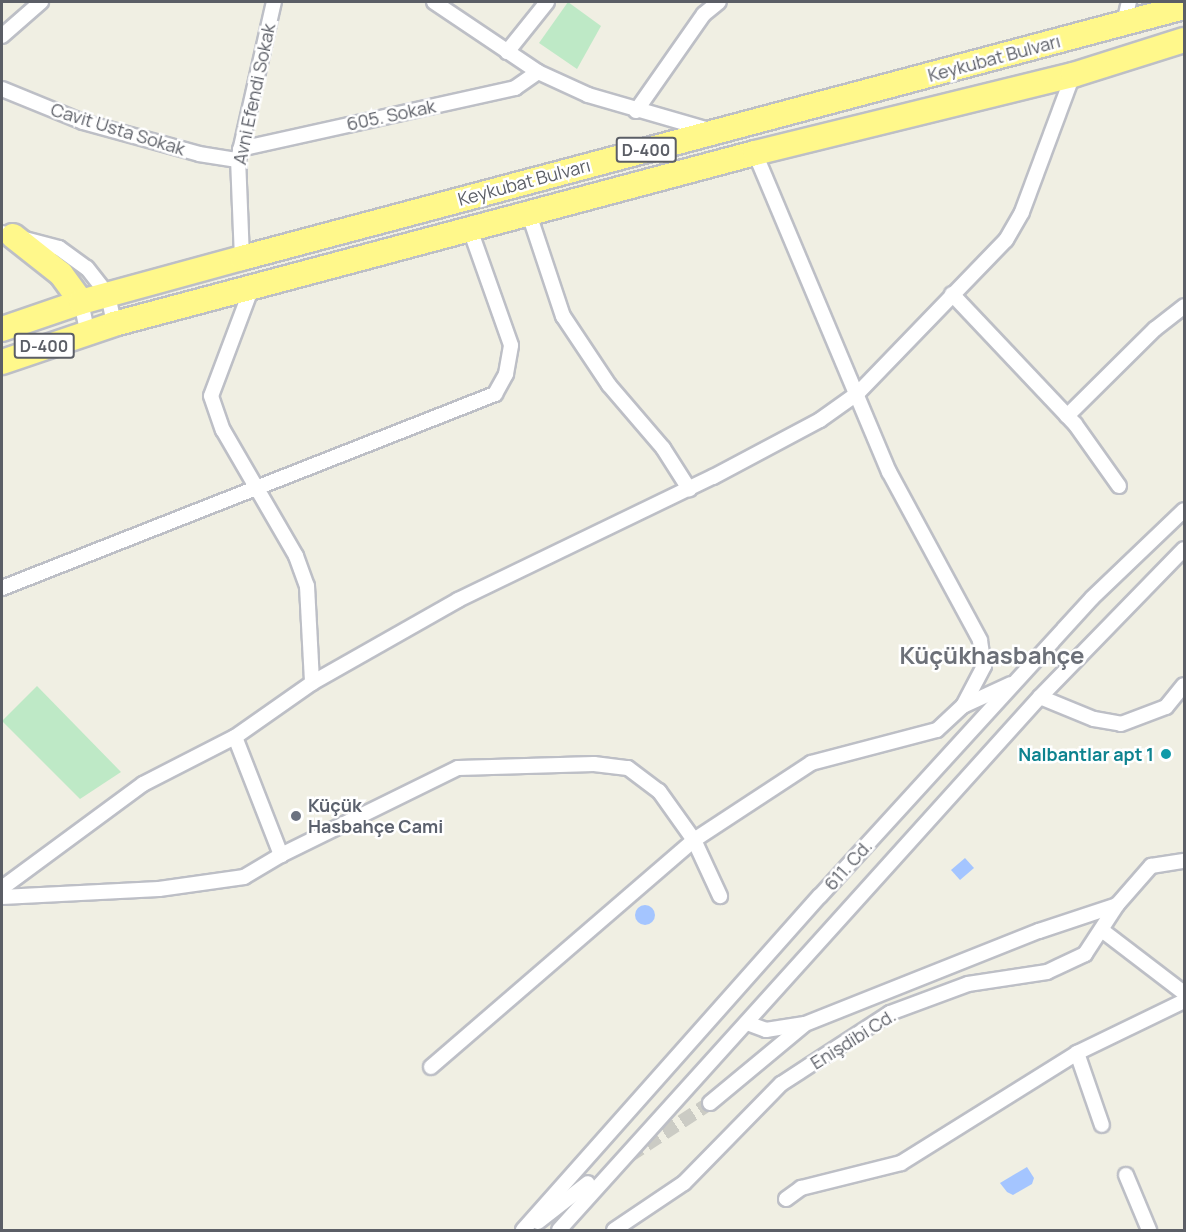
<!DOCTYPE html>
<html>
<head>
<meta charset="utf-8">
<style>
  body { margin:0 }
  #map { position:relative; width:1186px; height:1232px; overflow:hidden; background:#f0efe3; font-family:Manrope,sans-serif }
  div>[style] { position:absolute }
  .green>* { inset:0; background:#bee9c6 }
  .water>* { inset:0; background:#a4c5ff }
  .round { border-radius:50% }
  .street-tunnel>* { height:14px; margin-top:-7px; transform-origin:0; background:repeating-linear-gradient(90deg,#cbcbc4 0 14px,transparent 0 21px) }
  .roads { filter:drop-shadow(2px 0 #bdbfc6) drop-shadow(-2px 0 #bdbfc6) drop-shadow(0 2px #bdbfc6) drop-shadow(0 -2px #bdbfc6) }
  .street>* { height:14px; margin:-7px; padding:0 7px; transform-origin:7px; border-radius:7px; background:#fff }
  .highway>* { height:24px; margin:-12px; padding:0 12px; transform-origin:12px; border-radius:12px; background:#fff88b }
  .dots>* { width:16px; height:16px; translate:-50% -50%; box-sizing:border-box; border:3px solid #fff; border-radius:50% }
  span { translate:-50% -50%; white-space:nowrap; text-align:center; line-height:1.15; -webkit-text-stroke:5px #fff; paint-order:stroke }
  .shield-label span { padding:2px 4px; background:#fff; border:2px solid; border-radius:4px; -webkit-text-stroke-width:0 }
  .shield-label { font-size:16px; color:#5b5e66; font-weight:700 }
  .street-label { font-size:18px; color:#5b5e66 }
  .culture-label { font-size:18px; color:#0d838f; font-weight:700 }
  .right { translate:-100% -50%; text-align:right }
  .worship-label { font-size:18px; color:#5b616d; font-weight:700 }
  .left { translate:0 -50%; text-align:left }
  .district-label { font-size:24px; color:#6c7078; font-weight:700 }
  .frame { position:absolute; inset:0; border:3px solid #5b5e66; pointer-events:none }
</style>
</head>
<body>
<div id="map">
  <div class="green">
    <i style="clip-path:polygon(568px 2px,601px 26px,577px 69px,539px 43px)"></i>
    <i style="clip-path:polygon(37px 686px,121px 772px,80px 799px,2px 721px)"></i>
  </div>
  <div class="water">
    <i style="clip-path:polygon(965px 858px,974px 868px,960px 880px,951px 870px)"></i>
    <i class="round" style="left:635px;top:905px;width:20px;height:20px"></i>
    <i style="clip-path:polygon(1027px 1167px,1034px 1178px,1032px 1184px,1013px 1195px,1007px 1192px,1000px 1183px)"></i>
  </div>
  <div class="street-tunnel">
    <i style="left:629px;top:1156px;width:97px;rotate:-33.2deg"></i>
  </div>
  <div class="roads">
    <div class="street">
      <i style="left:434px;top:2px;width:125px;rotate:33.9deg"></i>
      <i style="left:538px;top:72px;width:55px;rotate:24.7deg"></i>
      <i style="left:588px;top:95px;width:126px;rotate:16.1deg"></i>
      <i style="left:1124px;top:23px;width:22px;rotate:-77deg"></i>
      <i style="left:2px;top:36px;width:52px;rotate:-41.1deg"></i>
      <i style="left:507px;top:52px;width:64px;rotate:-51.3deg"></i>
      <i style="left:2px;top:89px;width:87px;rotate:22.2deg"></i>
      <i style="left:83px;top:122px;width:120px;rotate:15.4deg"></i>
      <i style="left:199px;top:154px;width:39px;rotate:9deg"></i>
      <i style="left:636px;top:111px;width:118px;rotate:-55deg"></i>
      <i style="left:704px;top:14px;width:19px;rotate:-39deg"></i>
      <i style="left:240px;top:149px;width:282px;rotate:-12.5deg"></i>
      <i style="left:515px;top:88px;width:28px;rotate:-35deg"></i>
      <i style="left:529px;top:214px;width:108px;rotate:71.6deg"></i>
      <i style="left:563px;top:316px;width:83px;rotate:56.3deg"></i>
      <i style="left:609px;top:385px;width:83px;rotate:49.4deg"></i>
      <i style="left:663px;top:448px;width:49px;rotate:57.6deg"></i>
      <i style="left:2px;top:233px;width:59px;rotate:14.7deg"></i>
      <i style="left:59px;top:248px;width:34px;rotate:36deg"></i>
      <i style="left:87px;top:268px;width:34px;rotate:52deg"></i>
      <i style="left:108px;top:295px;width:30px;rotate:78deg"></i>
      <i style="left:242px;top:258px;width:98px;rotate:-92.3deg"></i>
      <i style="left:238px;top:160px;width:162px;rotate:-77.2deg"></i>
      <i style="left:252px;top:287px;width:116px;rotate:110.6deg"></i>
      <i style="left:211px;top:396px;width:36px;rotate:71deg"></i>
      <i style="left:223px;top:430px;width:146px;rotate:59.9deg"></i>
      <i style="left:296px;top:556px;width:32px;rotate:70deg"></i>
      <i style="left:307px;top:586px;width:97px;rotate:87deg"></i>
      <i style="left:952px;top:294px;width:179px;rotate:46.6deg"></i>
      <i style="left:1075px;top:424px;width:76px;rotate:54.6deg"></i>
      <i style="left:81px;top:302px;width:30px;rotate:78deg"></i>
      <i style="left:1067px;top:416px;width:124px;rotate:-44.7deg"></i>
      <i style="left:1155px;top:329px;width:37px;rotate:-38deg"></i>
      <i style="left:2px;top:588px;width:530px;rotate:-21.48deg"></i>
      <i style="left:495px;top:394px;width:23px;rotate:-61deg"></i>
      <i style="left:506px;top:374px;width:29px;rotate:-80deg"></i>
      <i style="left:511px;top:345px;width:123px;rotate:-109.5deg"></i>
      <i style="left:1040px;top:697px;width:58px;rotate:22.2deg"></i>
      <i style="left:1094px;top:719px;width:27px;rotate:10deg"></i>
      <i style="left:1121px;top:724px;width:48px;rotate:-20.7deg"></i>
      <i style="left:1166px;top:707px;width:28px;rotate:-51deg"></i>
      <i style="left:963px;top:706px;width:53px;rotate:-24.6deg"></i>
      <i style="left:235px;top:737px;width:127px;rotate:68.7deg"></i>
      <i style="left:281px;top:855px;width:197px;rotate:-26.2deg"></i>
      <i style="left:458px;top:768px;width:136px;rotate:-1.7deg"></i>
      <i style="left:594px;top:764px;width:34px;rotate:7deg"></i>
      <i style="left:628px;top:768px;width:39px;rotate:37deg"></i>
      <i style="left:659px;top:791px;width:60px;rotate:54.5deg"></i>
      <i style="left:694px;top:840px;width:62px;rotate:65.1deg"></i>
      <i style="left:2px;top:888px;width:175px;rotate:-36.4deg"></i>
      <i style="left:143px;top:784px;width:103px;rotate:-27.1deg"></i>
      <i style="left:235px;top:737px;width:94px;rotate:-35deg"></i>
      <i style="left:312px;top:683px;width:168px;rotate:-29.6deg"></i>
      <i style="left:458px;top:600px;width:283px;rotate:-25.8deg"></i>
      <i style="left:713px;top:477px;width:121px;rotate:-28deg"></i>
      <i style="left:820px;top:420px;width:47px;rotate:-35.4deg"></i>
      <i style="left:858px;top:393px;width:213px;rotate:-46deg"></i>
      <i style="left:1006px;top:240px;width:32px;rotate:-60deg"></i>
      <i style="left:1022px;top:212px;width:146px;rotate:-69.6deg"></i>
      <i style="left:2px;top:897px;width:157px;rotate:-2.9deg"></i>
      <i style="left:159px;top:889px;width:86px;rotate:-8deg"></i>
      <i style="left:244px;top:877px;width:43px;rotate:-30.7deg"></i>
      <i style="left:1103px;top:931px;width:102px;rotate:37.4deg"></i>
      <i style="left:747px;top:1023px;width:20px;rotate:20deg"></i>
      <i style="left:766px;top:1030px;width:39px;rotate:-9deg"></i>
      <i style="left:805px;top:1024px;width:252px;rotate:-21.7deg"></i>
      <i style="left:1039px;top:931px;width:82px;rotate:-18.4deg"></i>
      <i style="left:1117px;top:905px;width:52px;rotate:-48.9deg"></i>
      <i style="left:1151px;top:866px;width:33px;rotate:-9deg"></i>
      <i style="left:1077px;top:1053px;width:76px;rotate:70.9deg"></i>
      <i style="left:431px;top:1067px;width:347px;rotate:-40.8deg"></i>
      <i style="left:694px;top:840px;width:140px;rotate:-33.3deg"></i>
      <i style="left:811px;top:763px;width:130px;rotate:-14.7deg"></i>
      <i style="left:937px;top:730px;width:35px;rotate:-43deg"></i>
      <i style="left:963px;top:706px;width:45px;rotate:-62.3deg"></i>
      <i style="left:984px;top:666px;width:26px;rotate:-99deg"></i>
      <i style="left:980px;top:640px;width:191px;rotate:-118.4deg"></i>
      <i style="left:889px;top:472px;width:346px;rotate:-112.8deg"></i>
      <i style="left:710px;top:1103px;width:122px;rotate:-39.7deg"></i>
      <i style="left:1126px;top:1175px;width:60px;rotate:67.3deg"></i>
      <i style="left:786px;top:1199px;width:19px;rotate:-36deg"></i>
      <i style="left:801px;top:1188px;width:103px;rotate:-14deg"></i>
      <i style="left:901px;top:1163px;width:208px;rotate:-32deg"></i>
      <i style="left:1077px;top:1053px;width:119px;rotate:-25.9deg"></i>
      <i style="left:538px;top:1222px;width:63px;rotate:-38deg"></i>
      <i style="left:523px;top:1230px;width:447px;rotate:-48.4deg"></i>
      <i style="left:820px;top:896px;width:403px;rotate:-47.6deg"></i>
      <i style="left:1092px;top:598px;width:127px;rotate:-43.7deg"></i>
      <i style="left:559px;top:1230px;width:718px;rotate:-47.94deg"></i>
      <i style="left:1040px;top:697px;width:206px;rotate:-45.8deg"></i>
      <i style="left:614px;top:1230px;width:84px;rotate:-33.9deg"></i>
      <i style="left:684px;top:1183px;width:139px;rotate:-45.6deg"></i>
      <i style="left:781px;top:1084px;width:130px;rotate:-33.1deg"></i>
      <i style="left:890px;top:1013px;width:83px;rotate:-20.4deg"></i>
      <i style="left:968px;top:984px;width:80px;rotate:-8.6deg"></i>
      <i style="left:1047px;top:972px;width:42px;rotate:-25.3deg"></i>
      <i style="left:1085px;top:954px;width:59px;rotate:-56.9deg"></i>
    </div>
    <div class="highway">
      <i style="left:13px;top:236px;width:61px;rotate:38.4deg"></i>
      <i style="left:61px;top:274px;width:34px;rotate:54deg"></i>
      <i style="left:2px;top:329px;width:83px;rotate:-18.9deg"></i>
      <i style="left:81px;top:302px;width:167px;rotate:-15.3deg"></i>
      <i style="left:242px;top:258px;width:975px;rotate:-14.92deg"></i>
      <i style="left:2px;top:362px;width:118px;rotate:-18.7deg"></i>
      <i style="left:114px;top:324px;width:663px;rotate:-14.94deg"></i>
      <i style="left:755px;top:153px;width:327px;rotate:-13.8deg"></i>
      <i style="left:1073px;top:75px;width:116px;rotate:-17.5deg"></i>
    </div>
  </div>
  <div class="dots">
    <i style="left:1166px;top:754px;background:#0f9aa8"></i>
    <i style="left:296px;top:816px;background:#6b7280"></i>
  </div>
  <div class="shield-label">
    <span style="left:646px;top:150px">D-400</span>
    <span style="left:44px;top:346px">D-400</span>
  </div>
  <div class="street-label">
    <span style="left:994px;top:58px;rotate:-15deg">Keykubat Bulvarı</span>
    <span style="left:254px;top:94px;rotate:-78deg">Avni Efendi Sokak</span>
    <span style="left:391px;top:115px;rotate:-12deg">605. Sokak</span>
    <span style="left:118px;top:129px;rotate:17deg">Cavit Usta Sokak</span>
    <span style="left:524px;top:182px;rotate:-15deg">Keykubat Bulvarı</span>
    <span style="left:848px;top:865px;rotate:-48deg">611. Cd.</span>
    <span style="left:853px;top:1039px;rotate:-32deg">Enişdibi Cd.</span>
  </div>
  <div class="culture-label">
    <span class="right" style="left:1154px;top:754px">Nalbantlar apt 1</span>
  </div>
  <div class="worship-label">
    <span class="left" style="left:308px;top:816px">Küçük<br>Hasbahçe Cami</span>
  </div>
  <div class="district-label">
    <span style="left:992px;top:655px">Küçükhasbahçe</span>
  </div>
  <div class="frame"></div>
</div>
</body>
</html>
